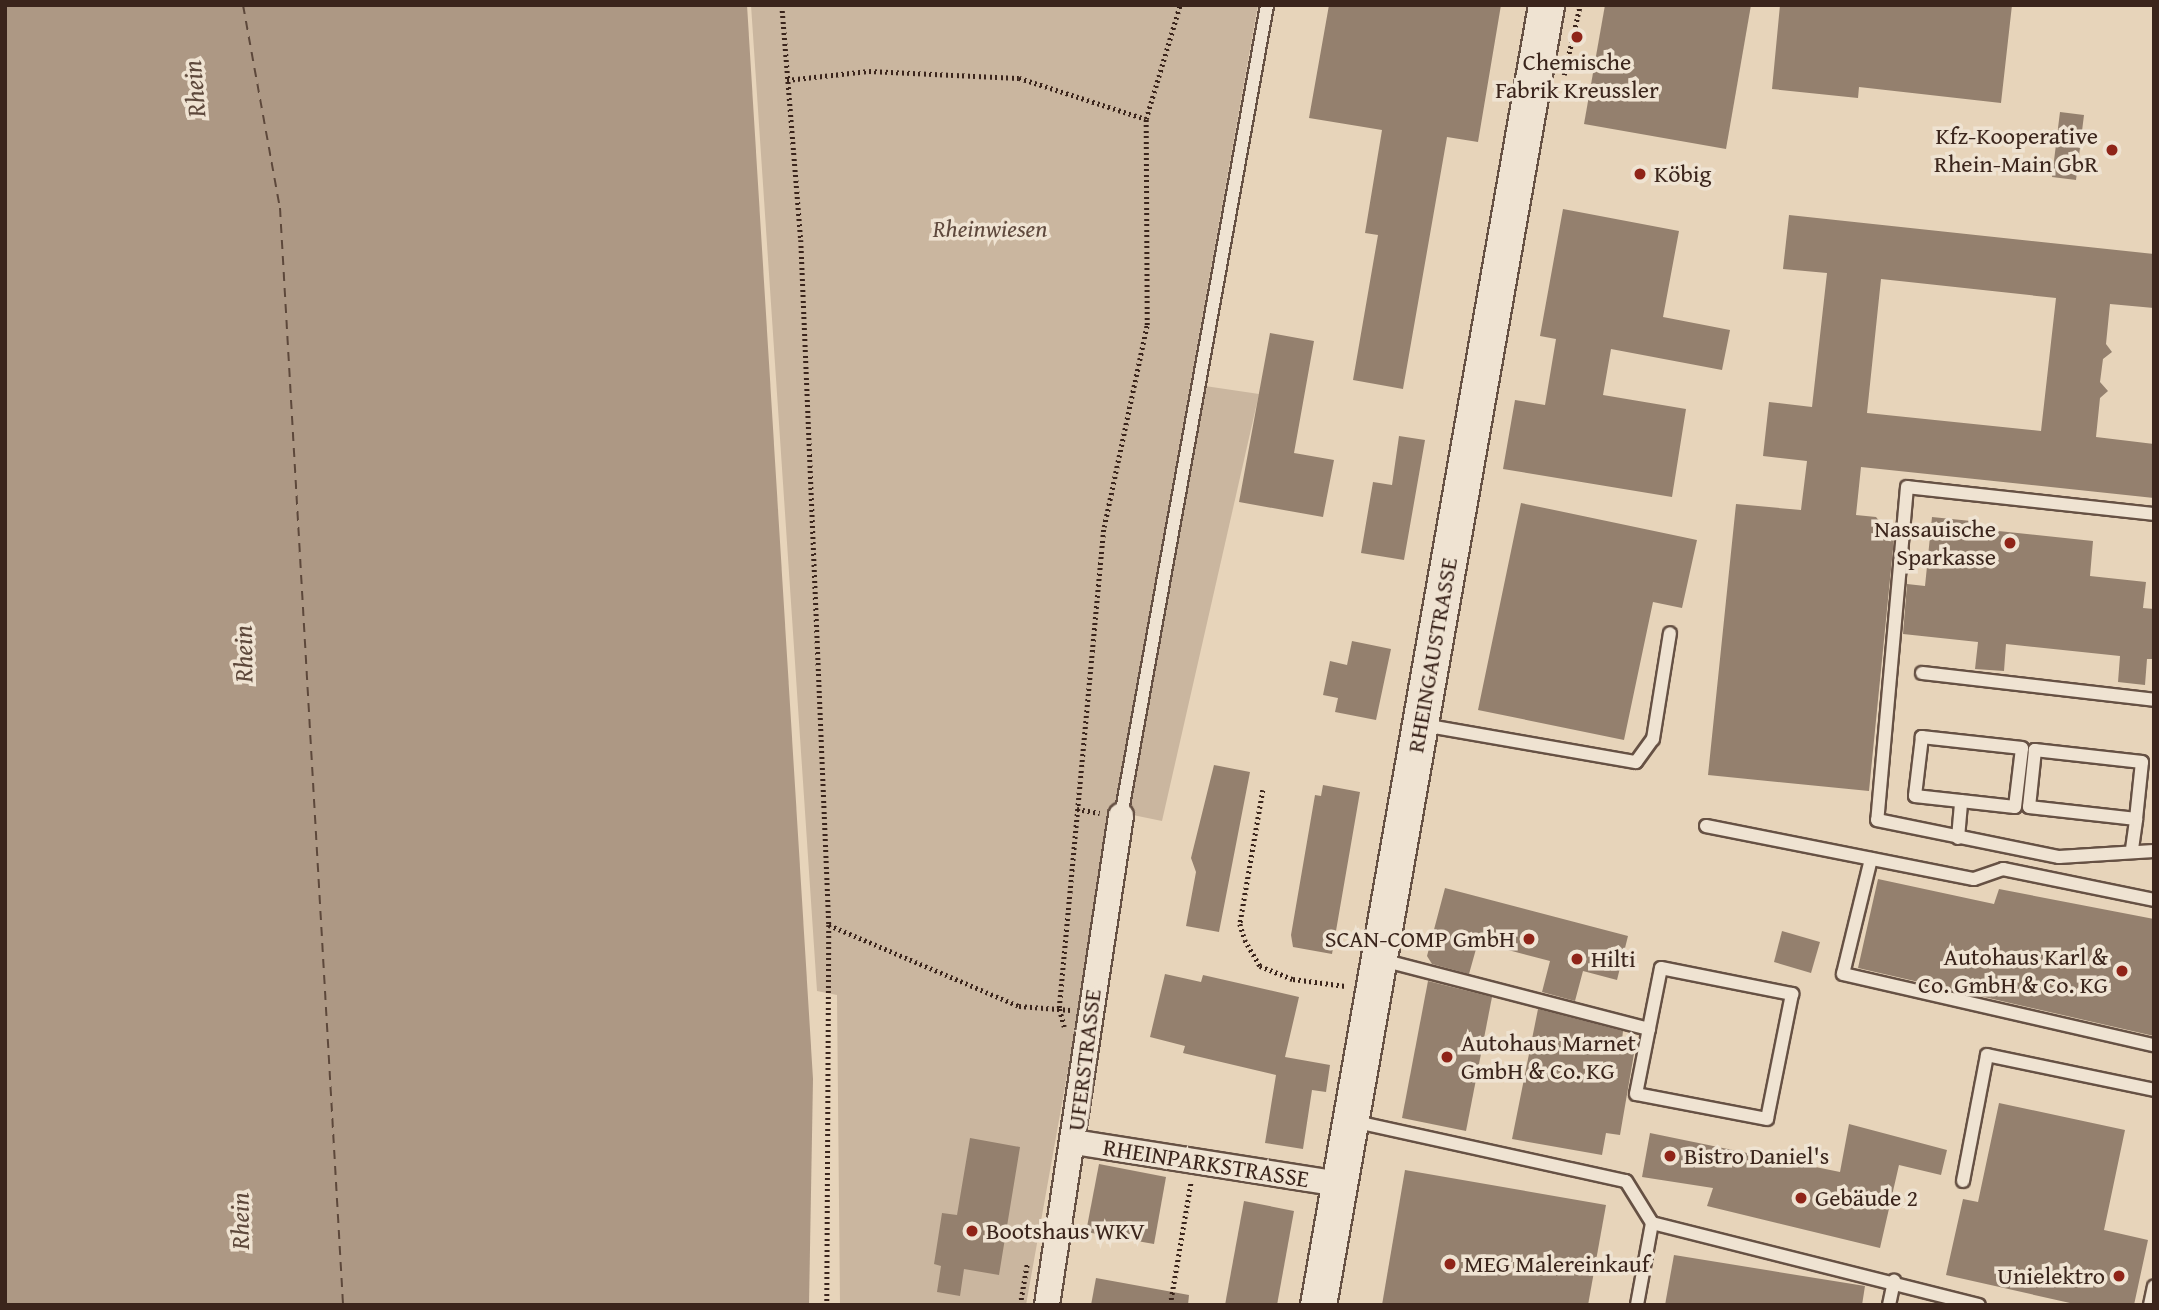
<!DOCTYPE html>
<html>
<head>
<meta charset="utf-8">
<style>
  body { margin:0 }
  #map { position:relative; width:2159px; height:1310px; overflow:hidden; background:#e7d4ba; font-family:"Gentium Book Plus",serif }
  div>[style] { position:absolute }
  .green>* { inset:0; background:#cab69f }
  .water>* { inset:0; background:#ad9884 }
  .ferry>* { height:2px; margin-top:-1px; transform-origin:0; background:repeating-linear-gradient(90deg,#5d483b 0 9px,transparent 0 16px) }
  .building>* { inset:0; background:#94806e }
  .path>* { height:4.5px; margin-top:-2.25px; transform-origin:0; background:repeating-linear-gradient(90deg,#3b251c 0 2px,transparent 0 5.5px) }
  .roads { filter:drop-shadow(2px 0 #665144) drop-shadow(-2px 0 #665144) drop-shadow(0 2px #665144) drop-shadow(0 -2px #665144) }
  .lane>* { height:12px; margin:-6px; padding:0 6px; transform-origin:6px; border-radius:6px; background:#efe3d2 }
  .street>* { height:24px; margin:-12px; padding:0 12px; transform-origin:12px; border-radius:12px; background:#efe3d2 }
  .secondary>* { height:35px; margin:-17.5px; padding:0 17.5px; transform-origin:17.5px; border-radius:17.5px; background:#efe3d2 }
  .dots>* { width:19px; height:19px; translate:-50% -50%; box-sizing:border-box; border:4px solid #efe3d2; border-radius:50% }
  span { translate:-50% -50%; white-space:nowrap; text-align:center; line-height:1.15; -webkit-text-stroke:7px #efe3d2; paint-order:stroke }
  .poi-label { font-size:24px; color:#3b251c }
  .right { translate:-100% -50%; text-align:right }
  .left { translate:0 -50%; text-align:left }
  .park-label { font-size:24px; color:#5f493d; font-style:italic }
  .street-label { font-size:24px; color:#3b251c }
  .water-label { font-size:26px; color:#5d483b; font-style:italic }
  .frame { position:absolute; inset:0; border:7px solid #3b251c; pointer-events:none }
</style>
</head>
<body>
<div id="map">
  <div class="green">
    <i style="clip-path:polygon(751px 5px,1258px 5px,1026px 1305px,840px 1305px,837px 995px,817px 991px)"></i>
    <i style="clip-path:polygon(1205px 386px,1259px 394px,1162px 821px,1128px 814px)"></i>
  </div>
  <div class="water">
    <i style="clip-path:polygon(5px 5px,747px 5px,813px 1079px,809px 1305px,5px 1305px)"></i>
  </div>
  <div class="ferry">
    <i style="left:243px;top:5px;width:206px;rotate:79.7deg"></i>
    <i style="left:280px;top:208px;width:1099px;rotate:86.71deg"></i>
  </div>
  <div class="building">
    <i style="clip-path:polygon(1329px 5px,1501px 5px,1478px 142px,1447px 137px,1403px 389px,1353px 380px,1378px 235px,1365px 233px,1382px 130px,1309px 118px)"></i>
    <i style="clip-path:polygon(1605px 5px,1751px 5px,1726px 149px,1584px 124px)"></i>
    <i style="clip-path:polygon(1780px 5px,2012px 5px,2001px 103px,1859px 87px,1858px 98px,1772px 89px)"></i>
    <i style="clip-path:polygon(2060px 112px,2084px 115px,2076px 180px,2052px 177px)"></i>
    <i style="clip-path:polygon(1563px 209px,1679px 231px,1663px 317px,1730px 330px,1722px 370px,1611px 349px,1603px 395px,1686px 409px,1672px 497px,1503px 469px,1515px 400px,1545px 405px,1556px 339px,1540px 336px)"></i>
    <i style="clip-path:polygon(evenodd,1789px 215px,2154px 254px,2154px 308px,2110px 304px,2106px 344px,2112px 352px,2103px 359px,2100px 382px,2108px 391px,2100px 398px,2096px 437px,2154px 444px,2154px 498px,1861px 467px,1856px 515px,1876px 517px,1894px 539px,1869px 791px,1708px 775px,1736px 504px,1801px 510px,1807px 461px,1763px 456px,1769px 402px,1812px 407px,1827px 273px,1783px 269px,1789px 215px,1881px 279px,2056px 298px,2041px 431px,1867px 413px,1881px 279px)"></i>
    <i style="clip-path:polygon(1270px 333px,1314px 341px,1294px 453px,1334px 460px,1323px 517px,1239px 502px)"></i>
    <i style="clip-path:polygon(1399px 436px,1425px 440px,1404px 560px,1361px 553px,1373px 482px,1392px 485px)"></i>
    <i style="clip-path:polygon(1521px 503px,1697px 540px,1682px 608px,1653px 602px,1624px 740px,1478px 710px)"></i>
    <i style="clip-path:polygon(1932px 517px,1971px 521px,1970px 528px,2093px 541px,2090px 576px,2146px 582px,2143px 608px,2154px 609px,2154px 659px,2147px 659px,2145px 685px,2118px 682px,2120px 656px,2006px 644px,2004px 671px,1975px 669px,1978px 642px,1903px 634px,1907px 584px,1925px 586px)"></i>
    <i style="clip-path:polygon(1352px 641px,1391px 649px,1376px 720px,1335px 712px,1338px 698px,1323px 695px,1330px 661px,1347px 665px)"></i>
    <i style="clip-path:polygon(1214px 765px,1250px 772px,1219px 932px,1186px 926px,1196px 872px,1191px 858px)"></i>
    <i style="clip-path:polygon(1323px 785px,1360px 792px,1332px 954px,1293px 947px,1291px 935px,1315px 795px,1321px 796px)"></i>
    <i style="clip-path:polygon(1878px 879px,1994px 904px,1999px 889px,2154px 919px,2154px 1036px,1858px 968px)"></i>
    <i style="clip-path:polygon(1445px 888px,1628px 936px,1617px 980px,1583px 971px,1575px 1001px,1542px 992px,1550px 961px,1478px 942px,1469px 974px,1432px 964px,1427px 956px)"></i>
    <i style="clip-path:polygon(1782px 931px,1820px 942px,1811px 973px,1774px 962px)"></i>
    <i style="clip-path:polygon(1165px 974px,1201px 982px,1203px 975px,1299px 997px,1285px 1057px,1330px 1065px,1326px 1092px,1312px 1090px,1303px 1149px,1265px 1143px,1276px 1075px,1183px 1053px,1185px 1046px,1150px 1037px)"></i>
    <i style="clip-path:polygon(1428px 981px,1492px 997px,1466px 1131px,1402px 1118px)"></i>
    <i style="clip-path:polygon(1538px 1009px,1623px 1031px,1622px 1040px,1636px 1042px,1620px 1135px,1606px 1133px,1602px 1155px,1512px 1139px)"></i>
    <i style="clip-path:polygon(1999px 1103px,2125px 1130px,2104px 1230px,2148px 1240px,2134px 1305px,2079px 1305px,1946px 1275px,1963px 1199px,1978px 1202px)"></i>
    <i style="clip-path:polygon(1849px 1124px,1947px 1150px,1941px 1175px,1899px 1165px,1880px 1248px,1707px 1206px,1713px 1188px,1642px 1177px,1650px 1133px,1840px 1172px)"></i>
    <i style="clip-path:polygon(970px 1138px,1020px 1147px,999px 1275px,964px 1269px,960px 1296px,937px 1292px,941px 1266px,934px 1264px,942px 1213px,957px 1215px)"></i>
    <i style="clip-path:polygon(1099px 1164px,1166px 1177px,1154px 1244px,1086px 1232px)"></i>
    <i style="clip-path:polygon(1405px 1170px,1606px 1205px,1588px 1305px,1382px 1305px)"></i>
    <i style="clip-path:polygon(1244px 1201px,1294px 1211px,1277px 1305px,1225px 1305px)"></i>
    <i style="clip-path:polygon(1674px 1255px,1865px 1286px,1862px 1305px,1665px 1305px)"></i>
    <i style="clip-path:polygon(1096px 1278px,1189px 1295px,1188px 1305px,1091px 1305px)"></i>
  </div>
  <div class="path">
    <i style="left:782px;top:5px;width:236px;rotate:85.4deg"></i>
    <i style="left:801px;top:240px;width:686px;rotate:87.66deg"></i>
    <i style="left:829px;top:925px;width:380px;rotate:90.3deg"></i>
    <i style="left:1564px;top:75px;width:72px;rotate:-77.1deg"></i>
    <i style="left:787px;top:80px;width:82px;rotate:-6.3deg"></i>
    <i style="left:869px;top:71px;width:150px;rotate:2.7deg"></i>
    <i style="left:1019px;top:78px;width:133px;rotate:17.9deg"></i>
    <i style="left:1263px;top:790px;width:136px;rotate:99.7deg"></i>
    <i style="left:1240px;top:924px;width:17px;rotate:73deg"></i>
    <i style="left:1245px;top:940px;width:30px;rotate:60deg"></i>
    <i style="left:1260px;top:966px;width:35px;rotate:22deg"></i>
    <i style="left:1293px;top:979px;width:53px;rotate:7.5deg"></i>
    <i style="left:1077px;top:809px;width:23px;rotate:10deg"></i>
    <i style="left:829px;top:925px;width:207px;rotate:23.1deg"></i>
    <i style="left:1019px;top:1006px;width:52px;rotate:4.4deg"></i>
    <i style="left:1064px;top:1027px;width:20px;rotate:-105deg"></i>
    <i style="left:1059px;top:1008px;width:483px;rotate:-84.7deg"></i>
    <i style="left:1104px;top:527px;width:207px;rotate:-78deg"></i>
    <i style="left:1147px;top:325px;width:206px;rotate:-90.3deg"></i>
    <i style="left:1146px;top:119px;width:119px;rotate:-73.4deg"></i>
    <i style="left:1020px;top:1305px;width:42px;rotate:-80.3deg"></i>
    <i style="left:1170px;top:1305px;width:126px;rotate:-80.4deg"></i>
  </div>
  <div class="roads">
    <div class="lane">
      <i style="left:2154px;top:514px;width:248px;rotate:-173.8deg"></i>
      <i style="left:1907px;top:487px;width:334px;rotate:95.1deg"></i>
      <i style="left:1877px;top:820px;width:186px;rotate:11.5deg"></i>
      <i style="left:2059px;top:857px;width:95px;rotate:-3.6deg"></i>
      <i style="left:1922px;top:673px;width:234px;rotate:6.6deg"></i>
      <i style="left:1423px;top:725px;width:216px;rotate:9.9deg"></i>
      <i style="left:1636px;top:762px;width:29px;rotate:-54deg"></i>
      <i style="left:1653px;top:739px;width:107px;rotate:-80.9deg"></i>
      <i style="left:1121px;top:816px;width:824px;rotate:-79.79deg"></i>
      <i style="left:1706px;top:826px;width:273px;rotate:11.2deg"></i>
      <i style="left:1974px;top:879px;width:31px;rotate:-19deg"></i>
      <i style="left:2003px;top:869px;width:154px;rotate:11.6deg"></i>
      <i style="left:1958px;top:838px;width:37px;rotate:-85deg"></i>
      <i style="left:1961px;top:801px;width:54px;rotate:6.3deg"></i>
      <i style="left:2015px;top:807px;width:59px;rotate:-83.2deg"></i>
      <i style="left:2022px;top:748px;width:101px;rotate:-173.7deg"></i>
      <i style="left:1922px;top:737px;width:59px;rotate:96.8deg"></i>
      <i style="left:1915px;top:796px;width:46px;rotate:6.2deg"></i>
      <i style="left:2132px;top:849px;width:30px;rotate:-82deg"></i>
      <i style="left:2136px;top:819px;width:57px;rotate:-84deg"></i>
      <i style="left:2142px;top:762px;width:108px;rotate:-173.6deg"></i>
      <i style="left:2035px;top:750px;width:57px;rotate:96deg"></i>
      <i style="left:2029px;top:807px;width:108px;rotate:6.4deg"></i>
      <i style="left:1871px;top:859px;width:118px;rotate:103.7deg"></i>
      <i style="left:1843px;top:974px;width:319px;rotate:12.9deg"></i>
      <i style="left:1382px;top:960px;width:276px;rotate:14.5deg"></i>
      <i style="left:1661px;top:968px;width:134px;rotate:11.2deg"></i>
      <i style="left:1792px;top:994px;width:127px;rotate:101.3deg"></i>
      <i style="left:1767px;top:1119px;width:133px;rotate:-169.2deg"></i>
      <i style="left:1636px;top:1094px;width:128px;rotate:-78.8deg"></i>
      <i style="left:1352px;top:1121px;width:280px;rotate:12.4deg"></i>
      <i style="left:1626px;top:1181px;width:49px;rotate:58.2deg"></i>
      <i style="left:1652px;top:1223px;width:83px;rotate:100.4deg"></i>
      <i style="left:1963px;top:1181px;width:128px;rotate:-79.2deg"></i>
      <i style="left:1987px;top:1055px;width:171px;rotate:11.8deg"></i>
      <i style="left:1652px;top:1223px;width:337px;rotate:14.1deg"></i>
      <i style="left:1889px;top:1305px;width:25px;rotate:-78deg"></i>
      <i style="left:2150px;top:1305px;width:19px;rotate:-78deg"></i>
    </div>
    <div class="street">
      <i style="left:1074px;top:1142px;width:268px;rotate:9deg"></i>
      <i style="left:1047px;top:1305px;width:495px;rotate:-81.4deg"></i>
    </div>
    <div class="secondary">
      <i style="left:1318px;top:1305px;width:1320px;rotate:-80.05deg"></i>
    </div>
  </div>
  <div class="dots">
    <i style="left:1577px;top:37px;background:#8f2418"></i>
    <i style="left:2112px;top:150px;background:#8f2418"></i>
    <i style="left:1640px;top:174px;background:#8f2418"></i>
    <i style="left:2010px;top:543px;background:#8f2418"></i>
    <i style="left:1529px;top:939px;background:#8f2418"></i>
    <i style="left:1577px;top:959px;background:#8f2418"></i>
    <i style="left:2122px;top:971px;background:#8f2418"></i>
    <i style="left:1447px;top:1057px;background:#8f2418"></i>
    <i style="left:1670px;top:1156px;background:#8f2418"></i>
    <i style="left:1801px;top:1198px;background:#8f2418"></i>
    <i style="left:972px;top:1231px;background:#8f2418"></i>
    <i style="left:1450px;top:1264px;background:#8f2418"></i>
    <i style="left:2119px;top:1276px;background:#8f2418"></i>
  </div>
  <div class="poi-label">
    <span style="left:1577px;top:76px">Chemische<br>Fabrik Kreussler</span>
    <span class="right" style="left:2098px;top:150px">Kfz-Kooperative<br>Rhein-Main GbR</span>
    <span class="left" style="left:1654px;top:174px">Köbig</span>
    <span class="right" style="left:1996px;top:543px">Nassauische<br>Sparkasse</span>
    <span class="right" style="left:1515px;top:939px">SCAN-COMP GmbH</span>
    <span class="right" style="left:2108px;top:971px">Autohaus Karl &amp;<br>Co. GmbH &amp; Co. KG</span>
    <span class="left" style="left:1591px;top:959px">Hilti</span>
    <span class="left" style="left:1461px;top:1057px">Autohaus Marnet<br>GmbH &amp; Co. KG</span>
    <span class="left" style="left:1684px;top:1156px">Bistro Daniel's</span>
    <span class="left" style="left:1815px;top:1198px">Gebäude 2</span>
    <span class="left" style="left:986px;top:1231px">Bootshaus WKV</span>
    <span class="left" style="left:1464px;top:1264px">MEG Malereinkauf</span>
    <span class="right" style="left:2105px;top:1276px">Unielektro</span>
  </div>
  <div class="park-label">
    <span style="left:990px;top:229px">Rheinwiesen</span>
  </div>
  <div class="street-label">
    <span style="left:1432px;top:655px;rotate:-80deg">RHEINGAUSTRASSE</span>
    <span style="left:1084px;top:1060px;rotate:-83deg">UFERSTRASSE</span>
    <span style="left:1206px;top:1163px;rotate:9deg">RHEINPARKSTRASSE</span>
  </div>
  <div class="water-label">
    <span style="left:194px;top:89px;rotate:-95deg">Rhein</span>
    <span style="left:243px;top:654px;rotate:-91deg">Rhein</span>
    <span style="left:240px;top:1221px;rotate:-90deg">Rhein</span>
  </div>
  <div class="frame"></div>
</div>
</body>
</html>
